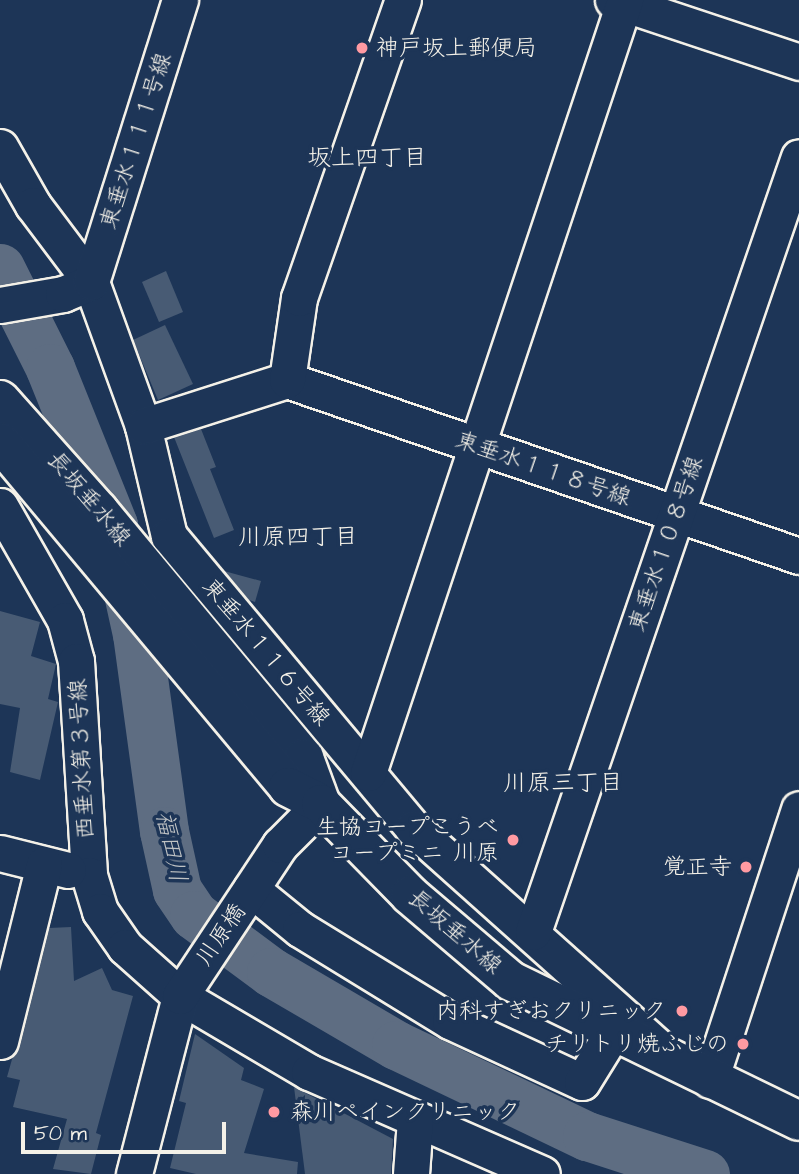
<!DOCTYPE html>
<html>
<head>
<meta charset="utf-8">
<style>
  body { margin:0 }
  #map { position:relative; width:799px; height:1174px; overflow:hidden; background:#1d3557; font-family:"Architects Daughter","Klee One",sans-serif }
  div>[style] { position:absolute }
  .river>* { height:49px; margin:-24.5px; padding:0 24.5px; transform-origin:24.5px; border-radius:24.5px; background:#5e6d82 }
  .building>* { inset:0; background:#485b74 }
  .roads { filter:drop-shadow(2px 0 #f4f1e8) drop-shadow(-2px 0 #f4f1e8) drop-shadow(0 2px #f4f1e8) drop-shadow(0 -2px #f4f1e8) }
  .minor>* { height:35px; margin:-17.5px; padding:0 17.5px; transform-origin:17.5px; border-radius:17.5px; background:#1d3557 }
  .major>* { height:38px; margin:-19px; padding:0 19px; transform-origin:19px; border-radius:19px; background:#1d3557 }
  .dots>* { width:19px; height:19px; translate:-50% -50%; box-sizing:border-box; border:4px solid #1d3557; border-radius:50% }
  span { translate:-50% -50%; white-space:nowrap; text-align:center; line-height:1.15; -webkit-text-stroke:7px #1d3557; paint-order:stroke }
  .poi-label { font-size:23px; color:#f4f1e8 }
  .left { translate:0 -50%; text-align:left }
  .right { translate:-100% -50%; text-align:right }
  .street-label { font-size:23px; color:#f4f1e8 }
  .neighbourhood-label { font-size:24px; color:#f4f1e8 }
  .water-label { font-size:24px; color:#c0c3c4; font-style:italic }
  .scale { position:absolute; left:21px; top:1122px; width:205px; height:32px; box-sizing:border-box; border:4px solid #f4f1e8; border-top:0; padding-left:9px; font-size:21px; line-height:24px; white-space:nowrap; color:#f4f1e8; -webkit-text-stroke:5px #1d3557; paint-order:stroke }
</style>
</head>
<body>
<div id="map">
  <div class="river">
    <i style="left:0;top:268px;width:112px;rotate:63.4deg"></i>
    <i style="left:50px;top:368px;width:169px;rotate:68.1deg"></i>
    <i style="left:113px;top:525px;width:112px;rotate:77.6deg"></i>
    <i style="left:137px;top:634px;width:199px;rotate:82.2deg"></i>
    <i style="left:164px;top:831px;width:60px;rotate:77.6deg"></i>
    <i style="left:177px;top:890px;width:30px;rotate:56deg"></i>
    <i style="left:194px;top:915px;width:96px;rotate:36.5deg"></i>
    <i style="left:271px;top:972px;width:145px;rotate:30.3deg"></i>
    <i style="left:396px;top:1045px;width:212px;rotate:25.5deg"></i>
    <i style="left:587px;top:1136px;width:124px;rotate:17.9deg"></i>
  </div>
  <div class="building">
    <i style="clip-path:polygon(166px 271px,183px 312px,159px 322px,142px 282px)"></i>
    <i style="clip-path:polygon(165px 325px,193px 384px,158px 400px,133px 340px)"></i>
    <i style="clip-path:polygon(201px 429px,216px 467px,210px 469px,234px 530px,214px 538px,174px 437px)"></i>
    <i style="clip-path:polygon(224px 571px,261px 581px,255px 602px,249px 600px)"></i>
    <i style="clip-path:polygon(0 611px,40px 622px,31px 656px,56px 664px,48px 699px,58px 702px,40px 780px,10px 772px,20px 708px,0 704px)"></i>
    <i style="clip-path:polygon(71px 927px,74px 981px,102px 968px,112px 990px,133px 996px,96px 1133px,101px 1135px,91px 1174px,53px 1169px,67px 1119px,13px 1107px,20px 1080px,7px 1077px,49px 928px)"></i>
    <i style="clip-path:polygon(195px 1034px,244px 1068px,241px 1080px,264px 1089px,244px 1153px,298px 1162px,297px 1174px,196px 1174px,170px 1168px,186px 1103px,179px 1101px)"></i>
    <i style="clip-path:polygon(294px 1087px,393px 1139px,391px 1174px,305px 1174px)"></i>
  </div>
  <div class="roads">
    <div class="minor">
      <i style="left:613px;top:0;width:196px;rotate:18.4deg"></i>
      <i style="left:0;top:147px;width:67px;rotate:60.4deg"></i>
      <i style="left:33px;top:205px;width:96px;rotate:53deg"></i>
      <i style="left:91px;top:282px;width:153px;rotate:70.1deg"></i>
      <i style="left:143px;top:426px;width:113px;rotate:76.7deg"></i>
      <i style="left:169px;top:536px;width:381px;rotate:50.1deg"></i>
      <i style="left:413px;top:828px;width:327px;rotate:41.8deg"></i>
      <i style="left:0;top:305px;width:64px;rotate:-9.9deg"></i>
      <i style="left:63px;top:294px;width:30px;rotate:-23deg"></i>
      <i style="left:91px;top:282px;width:296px;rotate:-72.5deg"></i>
      <i style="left:287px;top:380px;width:541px;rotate:18.97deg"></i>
      <i style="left:143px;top:426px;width:151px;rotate:-17.7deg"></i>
      <i style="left:287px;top:380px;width:83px;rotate:-81.7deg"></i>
      <i style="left:299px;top:298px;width:316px;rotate:-70.8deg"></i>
      <i style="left:0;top:506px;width:131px;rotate:60.3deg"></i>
      <i style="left:65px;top:620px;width:42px;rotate:75deg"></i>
      <i style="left:76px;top:661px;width:214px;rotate:86.5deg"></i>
      <i style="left:89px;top:875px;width:38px;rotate:73deg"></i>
      <i style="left:100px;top:911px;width:44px;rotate:55.2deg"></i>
      <i style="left:125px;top:947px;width:74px;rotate:41.7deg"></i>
      <i style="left:180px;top:996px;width:150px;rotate:30.5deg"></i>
      <i style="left:309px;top:1072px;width:254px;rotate:23.6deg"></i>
      <i style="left:368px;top:773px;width:815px;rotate:-71.61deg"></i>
      <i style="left:0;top:853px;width:70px;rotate:14deg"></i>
      <i style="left:251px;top:889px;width:63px;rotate:39.2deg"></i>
      <i style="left:300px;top:929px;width:176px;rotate:31.5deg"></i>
      <i style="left:450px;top:1021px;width:145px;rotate:24.8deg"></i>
      <i style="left:582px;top:1082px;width:59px;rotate:-58.2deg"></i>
      <i style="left:533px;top:932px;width:819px;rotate:-71.06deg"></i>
      <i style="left:0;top:1041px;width:182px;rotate:-76deg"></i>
      <i style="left:710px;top:1080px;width:285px;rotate:-71.8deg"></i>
      <i style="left:134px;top:1174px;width:184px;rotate:-75.5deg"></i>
      <i style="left:180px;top:996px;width:181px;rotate:-56.5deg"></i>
      <i style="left:280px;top:845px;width:58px;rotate:-45deg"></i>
      <i style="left:411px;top:1174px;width:55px;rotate:-85.8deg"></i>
    </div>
    <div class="major">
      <i style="left:0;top:400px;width:149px;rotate:48.3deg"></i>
      <i style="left:99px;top:511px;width:321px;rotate:50.3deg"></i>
      <i style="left:304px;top:758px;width:49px;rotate:69.7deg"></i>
      <i style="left:0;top:442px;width:449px;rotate:50.1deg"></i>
      <i style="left:288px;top:787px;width:37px;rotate:27deg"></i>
      <i style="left:321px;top:804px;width:127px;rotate:45.6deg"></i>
      <i style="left:410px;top:895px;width:133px;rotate:40.4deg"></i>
      <i style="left:511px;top:981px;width:320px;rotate:25.9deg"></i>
    </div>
  </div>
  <div class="dots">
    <i style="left:362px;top:48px;background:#ff9aa2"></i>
    <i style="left:513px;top:840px;background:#ff9aa2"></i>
    <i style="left:746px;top:867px;background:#ff9aa2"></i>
    <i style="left:682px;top:1011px;background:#ff9aa2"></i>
    <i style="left:743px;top:1044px;background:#ff9aa2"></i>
    <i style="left:274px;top:1112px;background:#ff9aa2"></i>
  </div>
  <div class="poi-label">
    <span class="left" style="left:376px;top:48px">神戸坂上郵便局</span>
    <span class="right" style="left:499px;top:840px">生協コープこうべ<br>コープミニ 川原</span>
    <span class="right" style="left:732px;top:867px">覚正寺</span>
    <span class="right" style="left:666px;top:1011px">内科すぎおクリニック</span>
    <span class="right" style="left:729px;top:1044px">チリトリ焼ふじの</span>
    <span class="left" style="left:290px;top:1112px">森川ペインクリニック</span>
  </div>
  <div class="street-label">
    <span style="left:136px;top:141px;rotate:-72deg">東垂水１１１号線</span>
    <span style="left:543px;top:469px;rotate:19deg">東垂水１１８号線</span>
    <span style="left:89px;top:499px;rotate:50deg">長坂垂水線</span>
    <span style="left:666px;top:544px;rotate:-71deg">東垂水１０８号線</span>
    <span style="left:266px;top:652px;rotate:50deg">東垂水１１６号線</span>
    <span style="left:82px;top:759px;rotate:-93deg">西垂水第３号線</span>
    <span style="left:455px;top:932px;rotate:41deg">長坂垂水線</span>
    <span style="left:221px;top:935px;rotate:-56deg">川原橋</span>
  </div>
  <div class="neighbourhood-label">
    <span style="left:367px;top:159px">坂上四丁目</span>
    <span style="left:298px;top:538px">川原四丁目</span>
    <span style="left:563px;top:784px">川原三丁目</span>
  </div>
  <div class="water-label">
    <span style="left:170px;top:847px;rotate:78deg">福田川</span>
  </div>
  <div class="scale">50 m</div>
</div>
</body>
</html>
